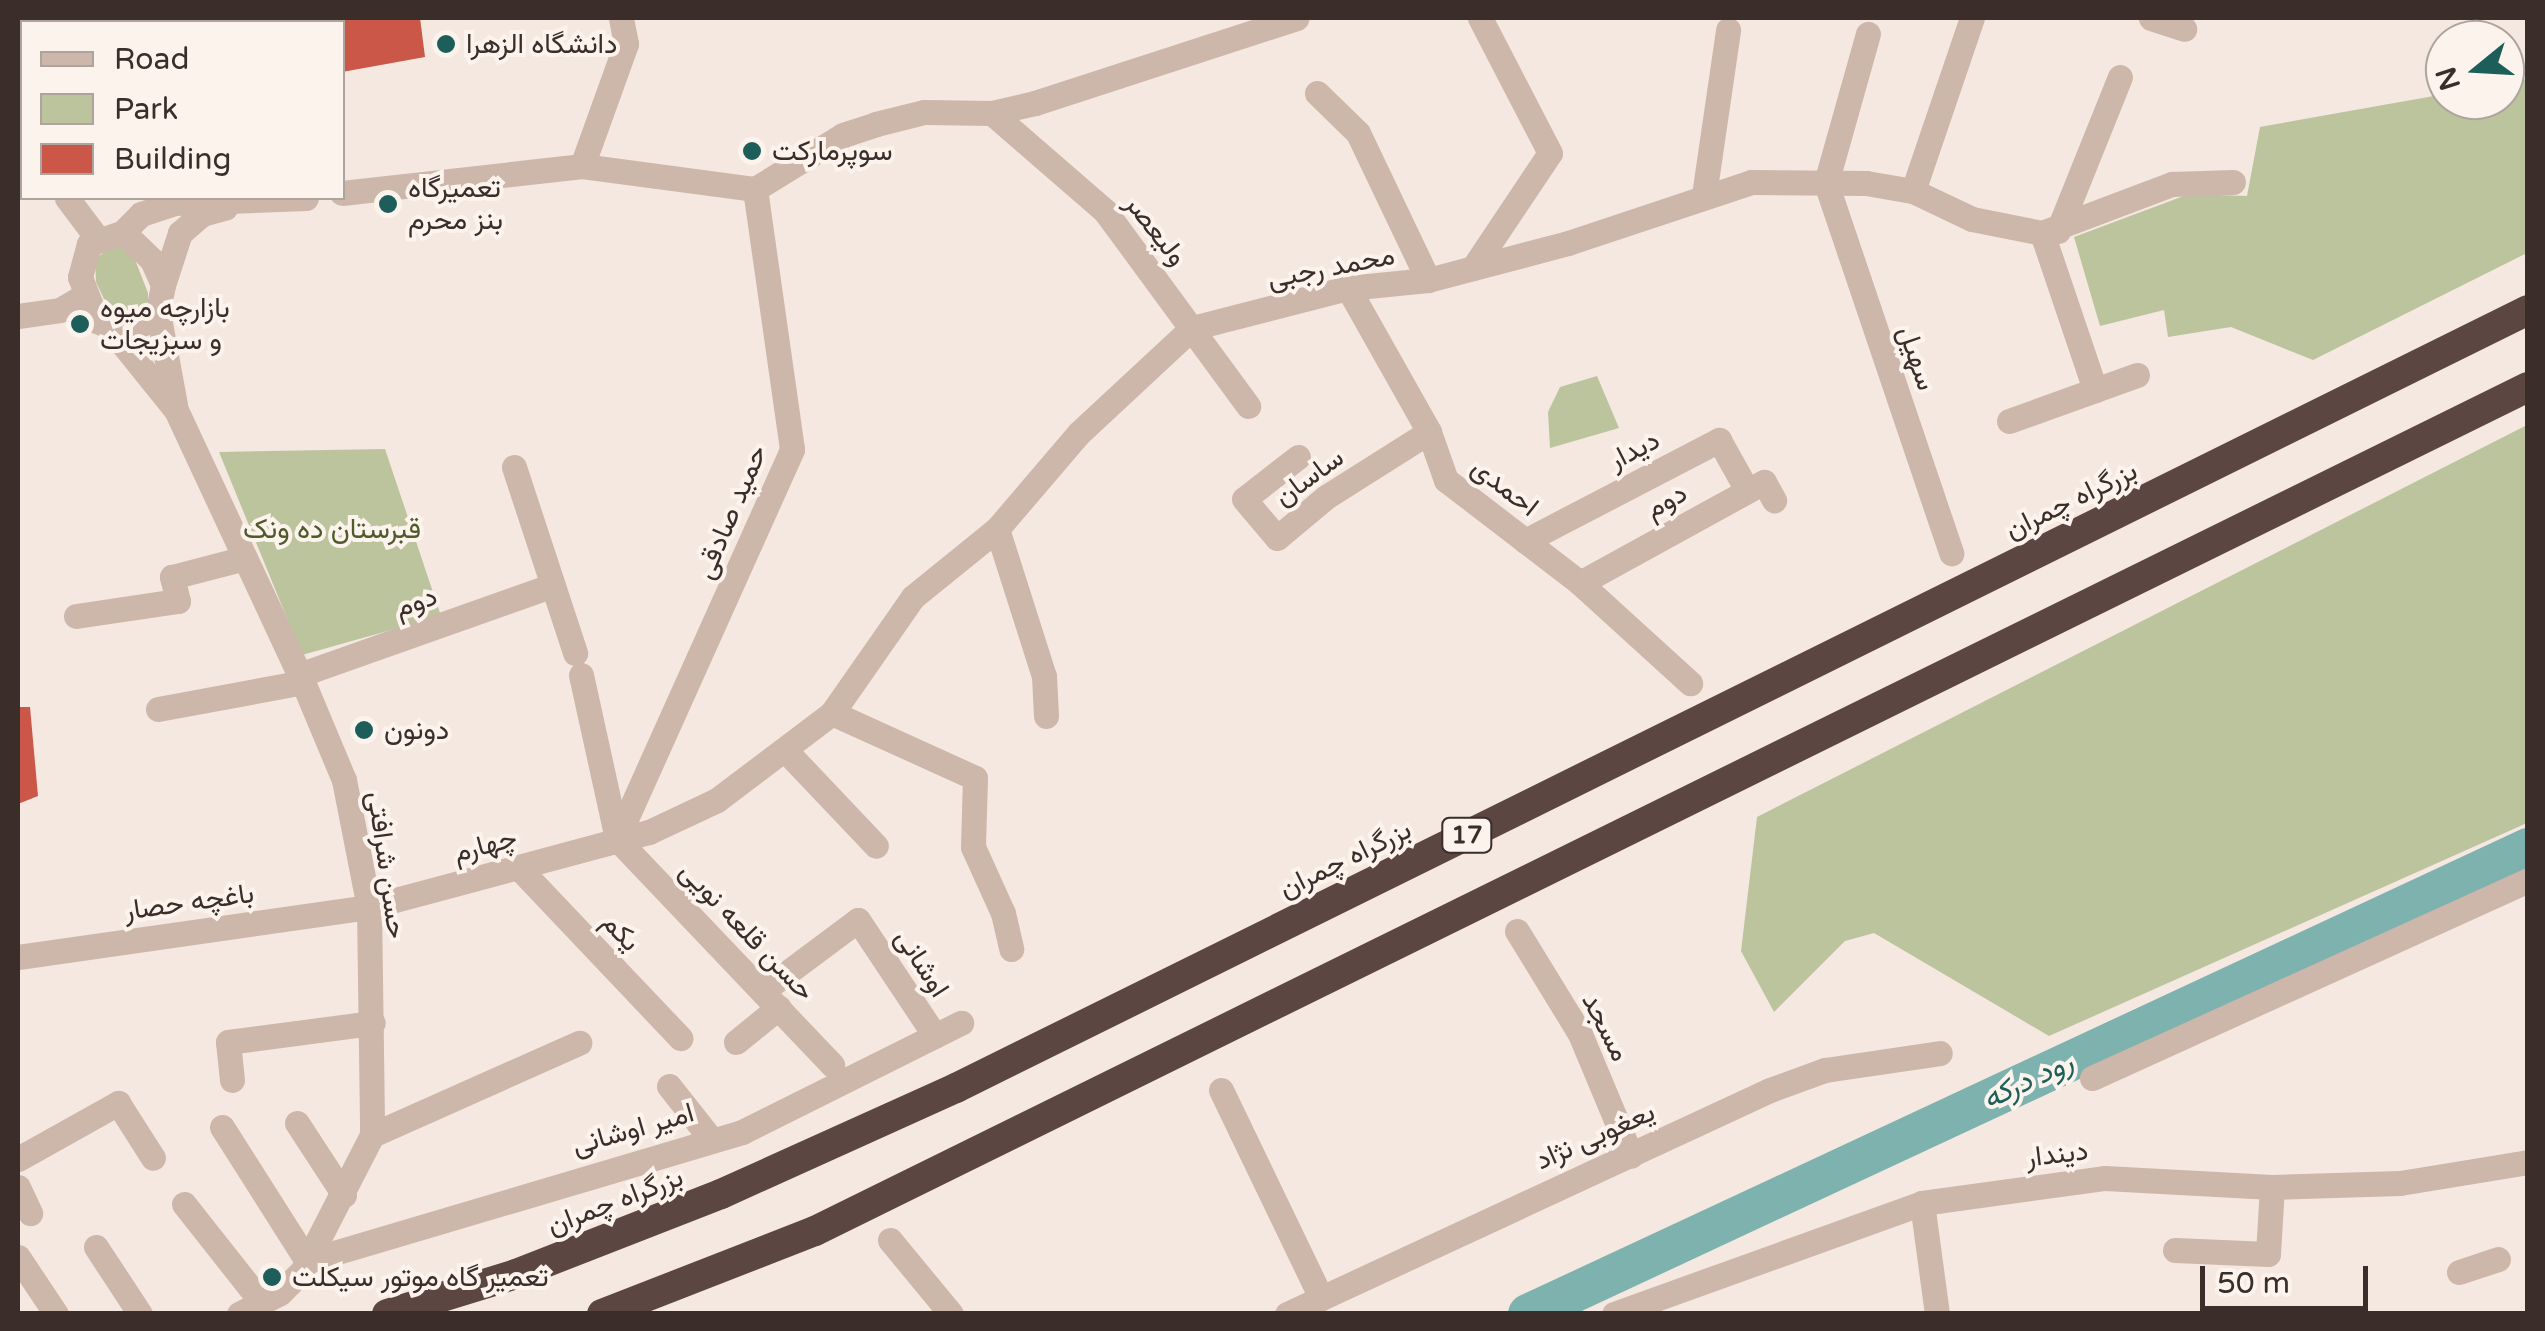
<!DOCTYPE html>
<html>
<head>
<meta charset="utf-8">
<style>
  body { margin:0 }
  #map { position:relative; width:2545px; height:1331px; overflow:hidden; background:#f4e8e0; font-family:"Varela Round",Vazirmatn,sans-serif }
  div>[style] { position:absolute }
  .green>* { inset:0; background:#bcc49e }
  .river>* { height:40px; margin:-20px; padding:0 20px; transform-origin:20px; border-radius:20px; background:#7db2ae }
  .building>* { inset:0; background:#ca5748 }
  .minor>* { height:25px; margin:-12.5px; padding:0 12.5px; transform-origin:12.5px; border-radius:12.5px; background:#cdb6aa }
  .highway>* { height:30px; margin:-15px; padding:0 15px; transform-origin:15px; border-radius:15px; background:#5c4641 }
  .dots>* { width:28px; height:28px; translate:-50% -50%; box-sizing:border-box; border:5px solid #fbf3ec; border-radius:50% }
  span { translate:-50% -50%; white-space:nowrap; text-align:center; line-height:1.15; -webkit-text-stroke:8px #fbf3ec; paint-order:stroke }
  .shield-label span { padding:2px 8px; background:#fbf3ec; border:2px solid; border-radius:8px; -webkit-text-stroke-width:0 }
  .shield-label { font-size:25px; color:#3a2d2a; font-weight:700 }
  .poi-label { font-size:28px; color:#3a2d2a }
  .left { translate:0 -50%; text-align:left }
  .street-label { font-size:28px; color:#3a2d2a }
  .park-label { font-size:28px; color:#4f5a2d }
  .water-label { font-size:30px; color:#1e5e5a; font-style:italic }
  .frame { position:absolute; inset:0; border:20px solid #3a2d2a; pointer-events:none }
  .legend { position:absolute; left:20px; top:20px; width:325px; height:180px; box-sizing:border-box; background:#fbf3ec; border:2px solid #aea49e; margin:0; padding:12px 18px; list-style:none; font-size:30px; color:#3a2d2a }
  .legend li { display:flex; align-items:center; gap:20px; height:50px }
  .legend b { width:50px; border:2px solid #aea49e }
  .north { position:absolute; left:2425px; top:20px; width:100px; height:100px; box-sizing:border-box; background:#fbf3ec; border:2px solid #aea49e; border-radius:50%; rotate:252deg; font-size:28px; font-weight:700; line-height:40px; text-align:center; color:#3a2d2a }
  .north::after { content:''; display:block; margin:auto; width:35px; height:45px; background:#1e5e5a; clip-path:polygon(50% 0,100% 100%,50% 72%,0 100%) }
  .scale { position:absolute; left:2200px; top:1266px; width:168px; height:45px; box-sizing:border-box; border:5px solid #3a2d2a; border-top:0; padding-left:12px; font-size:30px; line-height:35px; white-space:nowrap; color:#3a2d2a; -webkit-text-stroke:8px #fbf3ec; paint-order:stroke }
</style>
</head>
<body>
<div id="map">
  <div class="green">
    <i style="clip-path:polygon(2527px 79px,2527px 253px,2313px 360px,2231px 327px,2168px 337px,2164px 310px,2100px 326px,2074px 237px,2189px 194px,2247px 196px,2260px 127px,2445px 94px,2445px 100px,2505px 100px,2505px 83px)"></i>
    <i style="clip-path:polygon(113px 247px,125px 247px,134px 257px,148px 293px,148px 302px,131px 313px,110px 312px,96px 282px,95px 258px)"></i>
    <i style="clip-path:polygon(1597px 376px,1619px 428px,1550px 448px,1548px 412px,1560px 387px)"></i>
    <i style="clip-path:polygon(2527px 425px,2527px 823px,2049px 1036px,1874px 933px,1845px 941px,1774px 1012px,1741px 951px,1757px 817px)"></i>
    <i style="clip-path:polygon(385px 449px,441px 616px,302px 655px,219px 452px)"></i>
  </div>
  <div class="river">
    <i style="left:1528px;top:1314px;width:1103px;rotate:-24.99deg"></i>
  </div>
  <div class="building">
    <i style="clip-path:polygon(342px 18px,420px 18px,425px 57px,342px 72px)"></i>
    <i style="clip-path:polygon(18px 707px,30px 707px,38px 796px,18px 804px)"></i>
  </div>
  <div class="minor">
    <i style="left:19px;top:18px;width:21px;rotate:82deg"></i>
    <i style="left:2151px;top:18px;width:35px;rotate:18deg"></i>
    <i style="left:1317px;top:93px;width:57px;rotate:44.3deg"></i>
    <i style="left:1358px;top:133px;width:163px;rotate:64.5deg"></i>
    <i style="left:992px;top:113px;width:150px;rotate:40.9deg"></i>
    <i style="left:1105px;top:211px;width:242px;rotate:53.7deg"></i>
    <i style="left:582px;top:166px;width:130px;rotate:-70.2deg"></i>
    <i style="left:626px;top:44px;width:26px;rotate:-101deg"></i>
    <i style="left:1826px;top:183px;width:391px;rotate:71.3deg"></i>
    <i style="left:1826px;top:183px;width:155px;rotate:-74.3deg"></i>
    <i style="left:1913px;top:191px;width:183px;rotate:-71.2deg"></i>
    <i style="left:342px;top:193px;width:242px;rotate:-6.4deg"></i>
    <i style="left:582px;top:166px;width:175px;rotate:7.6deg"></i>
    <i style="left:755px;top:189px;width:103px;rotate:-31.5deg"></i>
    <i style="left:843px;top:135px;width:35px;rotate:-18deg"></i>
    <i style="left:876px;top:124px;width:49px;rotate:-14deg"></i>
    <i style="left:924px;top:112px;width:68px;rotate:0.8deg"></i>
    <i style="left:992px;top:113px;width:44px;rotate:-13.1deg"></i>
    <i style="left:1035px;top:103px;width:275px;rotate:-18deg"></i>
    <i style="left:1704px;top:195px;width:167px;rotate:-81.7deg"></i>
    <i style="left:67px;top:198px;width:50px;rotate:53.1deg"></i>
    <i style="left:2058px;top:231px;width:166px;rotate:-68.1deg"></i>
    <i style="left:123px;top:232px;width:40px;rotate:44deg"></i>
    <i style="left:152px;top:260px;width:27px;rotate:66deg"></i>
    <i style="left:163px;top:285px;width:32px;rotate:101deg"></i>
    <i style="left:157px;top:316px;width:36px;rotate:152deg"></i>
    <i style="left:125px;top:333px;width:30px;rotate:-157deg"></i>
    <i style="left:97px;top:321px;width:47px;rotate:-111.1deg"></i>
    <i style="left:80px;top:277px;width:34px;rotate:-75deg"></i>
    <i style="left:89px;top:244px;width:36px;rotate:-19deg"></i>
    <i style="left:123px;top:232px;width:25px;rotate:-45deg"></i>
    <i style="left:141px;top:214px;width:36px;rotate:-18deg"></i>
    <i style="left:175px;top:203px;width:131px;rotate:-2.2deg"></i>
    <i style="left:2042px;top:233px;width:166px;rotate:71.3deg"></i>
    <i style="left:1473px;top:268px;width:138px;rotate:-56.2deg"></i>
    <i style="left:1550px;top:153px;width:152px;rotate:-117.4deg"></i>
    <i style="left:163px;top:285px;width:55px;rotate:-71.9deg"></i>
    <i style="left:180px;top:233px;width:29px;rotate:-41deg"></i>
    <i style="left:202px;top:214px;width:24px;rotate:-15deg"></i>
    <i style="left:1348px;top:288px;width:165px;rotate:60.6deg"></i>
    <i style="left:1429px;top:432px;width:51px;rotate:70.5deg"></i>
    <i style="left:1446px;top:480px;width:169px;rotate:37.5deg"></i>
    <i style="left:1580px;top:583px;width:149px;rotate:42.3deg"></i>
    <i style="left:158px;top:312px;width:95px;rotate:79.6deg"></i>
    <i style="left:18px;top:316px;width:42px;rotate:-8.1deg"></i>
    <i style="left:60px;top:310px;width:27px;rotate:-31deg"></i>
    <i style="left:113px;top:332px;width:100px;rotate:51.1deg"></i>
    <i style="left:176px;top:410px;width:300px;rotate:65deg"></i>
    <i style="left:303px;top:682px;width:106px;rotate:67.3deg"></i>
    <i style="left:344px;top:780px;width:129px;rotate:78.9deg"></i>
    <i style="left:369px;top:907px;width:228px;rotate:89.2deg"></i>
    <i style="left:372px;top:1135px;width:153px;rotate:117.2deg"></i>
    <i style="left:302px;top:1271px;width:31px;rotate:135deg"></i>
    <i style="left:280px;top:1293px;width:46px;rotate:152.9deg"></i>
    <i style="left:2009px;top:421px;width:136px;rotate:-19.8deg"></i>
    <i style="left:1298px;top:457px;width:68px;rotate:142.1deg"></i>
    <i style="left:1244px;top:499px;width:51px;rotate:49.8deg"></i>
    <i style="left:1277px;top:538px;width:64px;rotate:-39.9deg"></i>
    <i style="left:1326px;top:497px;width:122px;rotate:-32.3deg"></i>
    <i style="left:514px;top:467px;width:196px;rotate:71.8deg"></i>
    <i style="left:997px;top:529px;width:154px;rotate:72.3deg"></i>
    <i style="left:1044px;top:676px;width:40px;rotate:87.1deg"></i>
    <i style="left:1525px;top:541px;width:219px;rotate:-27.5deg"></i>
    <i style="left:1719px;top:440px;width:57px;rotate:60.8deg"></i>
    <i style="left:1580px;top:583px;width:210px;rotate:-28.8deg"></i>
    <i style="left:1764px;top:482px;width:21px;rotate:61deg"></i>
    <i style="left:76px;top:616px;width:103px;rotate:-8.4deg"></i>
    <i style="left:178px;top:601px;width:25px;rotate:-104deg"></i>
    <i style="left:172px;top:577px;width:75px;rotate:-14.6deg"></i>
    <i style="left:299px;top:675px;width:269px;rotate:-19.5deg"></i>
    <i style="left:581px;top:675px;width:168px;rotate:77.6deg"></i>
    <i style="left:158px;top:709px;width:147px;rotate:-10.5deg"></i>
    <i style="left:832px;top:713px;width:157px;rotate:24.4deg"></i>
    <i style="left:975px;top:778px;width:69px;rotate:91.7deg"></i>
    <i style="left:973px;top:847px;width:72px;rotate:65.6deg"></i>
    <i style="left:1003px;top:913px;width:37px;rotate:77deg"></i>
    <i style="left:785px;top:750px;width:132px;rotate:46.5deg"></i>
    <i style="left:617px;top:839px;width:427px;rotate:-65.8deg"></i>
    <i style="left:792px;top:449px;width:263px;rotate:-98.1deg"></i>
    <i style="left:617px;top:839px;width:312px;rotate:46.4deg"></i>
    <i style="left:518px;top:867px;width:236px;rotate:46.5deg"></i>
    <i style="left:1517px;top:931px;width:121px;rotate:58.5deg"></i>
    <i style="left:1580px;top:1034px;width:132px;rotate:67.3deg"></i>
    <i style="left:18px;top:957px;width:355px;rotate:-8.1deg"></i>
    <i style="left:369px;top:907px;width:290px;rotate:-15deg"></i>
    <i style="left:649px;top:832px;width:75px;rotate:-25.2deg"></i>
    <i style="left:717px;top:800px;width:144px;rotate:-37.1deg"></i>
    <i style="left:832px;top:713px;width:141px;rotate:-55.1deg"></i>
    <i style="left:913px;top:597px;width:108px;rotate:-39deg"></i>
    <i style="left:997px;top:529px;width:126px;rotate:-49.5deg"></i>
    <i style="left:1079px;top:433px;width:154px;rotate:-42.9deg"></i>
    <i style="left:1192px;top:328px;width:161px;rotate:-14.4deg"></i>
    <i style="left:1348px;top:288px;width:80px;rotate:-5.7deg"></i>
    <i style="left:1428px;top:280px;width:145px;rotate:-14.8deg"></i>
    <i style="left:1568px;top:243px;width:193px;rotate:-18.4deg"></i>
    <i style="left:1751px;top:182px;width:115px;rotate:0.5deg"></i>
    <i style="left:1866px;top:183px;width:48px;rotate:9.7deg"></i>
    <i style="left:1913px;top:191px;width:65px;rotate:25.4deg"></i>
    <i style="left:1972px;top:219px;width:71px;rotate:11.3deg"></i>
    <i style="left:2042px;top:233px;width:139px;rotate:-20.7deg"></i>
    <i style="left:2172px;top:184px;width:61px;rotate:-1.9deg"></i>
    <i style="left:764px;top:990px;width:117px;rotate:-36.7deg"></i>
    <i style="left:858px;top:920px;width:139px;rotate:56.4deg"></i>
    <i style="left:736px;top:1042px;width:55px;rotate:-39.1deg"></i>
    <i style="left:2092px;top:1078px;width:479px;rotate:-24.4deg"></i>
    <i style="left:232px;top:1080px;width:38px;rotate:-96deg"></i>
    <i style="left:228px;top:1042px;width:146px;rotate:-7.5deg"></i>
    <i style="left:669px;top:1086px;width:66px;rotate:51.7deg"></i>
    <i style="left:1221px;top:1090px;width:231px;rotate:64.3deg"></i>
    <i style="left:297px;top:1123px;width:86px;rotate:56.9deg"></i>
    <i style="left:222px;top:1127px;width:159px;rotate:57.6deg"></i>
    <i style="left:307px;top:1261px;width:454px;rotate:-16.5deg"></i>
    <i style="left:742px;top:1132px;width:245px;rotate:-26.5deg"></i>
    <i style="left:372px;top:1135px;width:227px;rotate:-24deg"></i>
    <i style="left:18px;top:1159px;width:115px;rotate:-29.2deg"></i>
    <i style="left:118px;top:1103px;width:65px;rotate:57.5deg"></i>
    <i style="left:18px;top:1187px;width:29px;rotate:65deg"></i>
    <i style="left:1922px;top:1203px;width:112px;rotate:82.3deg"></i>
    <i style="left:184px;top:1204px;width:127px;rotate:51.7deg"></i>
    <i style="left:890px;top:1240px;width:96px;rotate:50.5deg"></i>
    <i style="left:96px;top:1247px;width:80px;rotate:56.7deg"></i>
    <i style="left:2175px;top:1250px;width:93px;rotate:2.5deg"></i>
    <i style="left:2268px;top:1254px;width:67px;rotate:-86.6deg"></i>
    <i style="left:18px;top:1257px;width:69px;rotate:56.3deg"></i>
    <i style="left:2459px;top:1272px;width:41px;rotate:-18.4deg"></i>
    <i style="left:1287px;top:1314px;width:532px;rotate:-24.88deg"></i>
    <i style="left:1770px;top:1090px;width:59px;rotate:-20deg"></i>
    <i style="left:1825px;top:1070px;width:116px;rotate:-8.4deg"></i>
    <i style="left:1614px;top:1314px;width:327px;rotate:-19.8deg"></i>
    <i style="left:1922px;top:1203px;width:185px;rotate:-7.8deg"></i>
    <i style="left:2105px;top:1178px;width:167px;rotate:3.1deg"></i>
    <i style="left:2272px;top:1187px;width:128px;rotate:-1.8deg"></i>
    <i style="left:2400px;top:1183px;width:130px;rotate:-9.3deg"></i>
  </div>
  <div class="highway">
    <i style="left:387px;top:1314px;width:135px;rotate:-17.2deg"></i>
    <i style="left:516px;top:1274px;width:220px;rotate:-21.3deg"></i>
    <i style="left:721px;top:1194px;width:258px;rotate:-24.3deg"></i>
    <i style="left:956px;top:1088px;width:1754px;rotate:-26.33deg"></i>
    <i style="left:602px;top:1314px;width:229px;rotate:-21.3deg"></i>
    <i style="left:815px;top:1231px;width:1910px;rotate:-26.23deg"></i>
  </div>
  <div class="dots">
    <i style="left:446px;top:44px;background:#1e5e5a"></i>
    <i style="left:752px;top:151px;background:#1e5e5a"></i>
    <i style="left:388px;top:204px;background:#1e5e5a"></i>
    <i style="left:80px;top:324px;background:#1e5e5a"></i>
    <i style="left:364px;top:730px;background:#1e5e5a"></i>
    <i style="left:272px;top:1277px;background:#1e5e5a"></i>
  </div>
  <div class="shield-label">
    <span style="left:1467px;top:835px">17</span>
  </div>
  <div class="poi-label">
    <span class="left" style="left:466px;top:44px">دانشگاه الزهرا</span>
    <span class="left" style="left:772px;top:151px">سوپرمارکت</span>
    <span class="left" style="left:408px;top:204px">تعمیرگاه<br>بنز محرم</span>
    <span class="left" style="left:100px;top:324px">بازارچه میوه<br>و سبزیجات</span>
    <span class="left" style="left:384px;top:730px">دونون</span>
    <span class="left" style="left:292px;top:1277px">تعمیر گاه موتور سیکلت</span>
  </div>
  <div class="street-label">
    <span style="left:1156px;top:230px;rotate:52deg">ولیعصر</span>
    <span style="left:1331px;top:267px;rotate:-11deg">محمد رجبی</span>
    <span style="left:1917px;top:358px;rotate:71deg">سهیل</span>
    <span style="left:1634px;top:450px;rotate:-27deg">دیدار</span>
    <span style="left:1309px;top:477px;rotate:-36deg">ساسان</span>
    <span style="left:1505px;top:487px;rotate:38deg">احمدی</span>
    <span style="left:2071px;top:500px;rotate:-26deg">بزرگراه چمران</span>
    <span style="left:1666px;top:501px;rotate:-29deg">دوم</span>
    <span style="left:731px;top:512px;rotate:-67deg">حمید صادقی</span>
    <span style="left:416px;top:602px;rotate:-19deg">دوم</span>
    <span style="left:485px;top:845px;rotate:-15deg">چهارم</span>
    <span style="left:1345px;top:859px;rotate:-26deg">بزرگراه چمران</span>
    <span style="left:387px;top:865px;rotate:82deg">حسن شرافتی</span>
    <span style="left:189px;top:902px;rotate:-8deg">باغچه حصار</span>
    <span style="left:747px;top:931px;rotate:46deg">حسن قلعه نویی</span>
    <span style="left:621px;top:932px;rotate:47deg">یکم</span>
    <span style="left:922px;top:963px;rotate:57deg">اوشانی</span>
    <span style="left:1606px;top:1027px;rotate:63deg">مسجد</span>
    <span style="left:633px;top:1129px;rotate:-16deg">امیر اوشانی</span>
    <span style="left:1595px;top:1136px;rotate:-24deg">یعغوبی نژاد</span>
    <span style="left:2057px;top:1154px;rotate:-7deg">دیندار</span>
    <span style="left:615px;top:1201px;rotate:-21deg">بزرگراه چمران</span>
  </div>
  <div class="park-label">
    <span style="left:332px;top:529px">قبرستان ده ونک</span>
  </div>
  <div class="water-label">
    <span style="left:2028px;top:1081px;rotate:-25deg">رود درکه</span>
  </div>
  <div class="frame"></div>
  <ul class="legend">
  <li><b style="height:12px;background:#cdb6aa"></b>Road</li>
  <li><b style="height:28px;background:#bcc49e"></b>Park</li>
  <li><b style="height:28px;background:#ca5748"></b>Building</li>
  </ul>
  <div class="north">N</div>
  <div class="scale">50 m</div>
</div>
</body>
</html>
